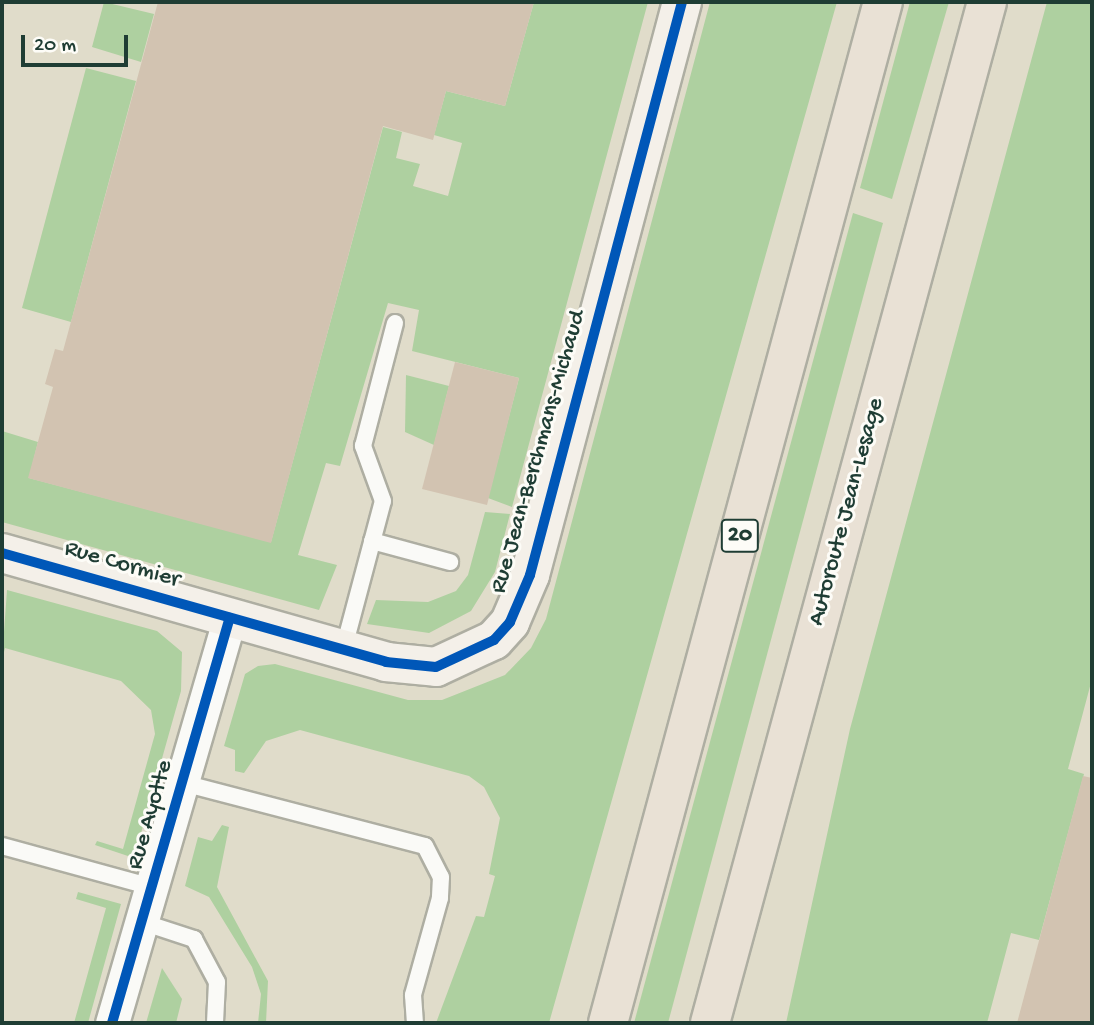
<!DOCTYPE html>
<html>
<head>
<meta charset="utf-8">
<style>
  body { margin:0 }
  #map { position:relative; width:1094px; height:1025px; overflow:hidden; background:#e0dcca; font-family:"Gochi Hand",sans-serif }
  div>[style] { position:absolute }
  .green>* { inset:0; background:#aed0a0 }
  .building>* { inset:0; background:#d2c3b1 }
  .roads { filter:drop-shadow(2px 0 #aeaea2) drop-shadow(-2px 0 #aeaea2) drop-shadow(0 2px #aeaea2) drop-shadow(0 -2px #aeaea2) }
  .lane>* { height:16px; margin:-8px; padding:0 8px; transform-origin:8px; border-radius:8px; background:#fafaf7 }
  .street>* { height:33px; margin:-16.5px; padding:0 16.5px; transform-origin:16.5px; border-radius:16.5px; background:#fafaf7 }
  .secondary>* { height:38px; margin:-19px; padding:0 19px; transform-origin:19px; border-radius:19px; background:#f4f0e9 }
  .highway>* { height:38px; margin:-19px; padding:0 19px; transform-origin:19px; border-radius:19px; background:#e9e1d5 }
  .cycleway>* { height:10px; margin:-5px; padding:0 5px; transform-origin:5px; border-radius:5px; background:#0057b8 }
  span { translate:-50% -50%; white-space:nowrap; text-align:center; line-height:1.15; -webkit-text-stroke:6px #fdfcf7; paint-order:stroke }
  .shield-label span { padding:2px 5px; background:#fdfcf7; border:2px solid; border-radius:5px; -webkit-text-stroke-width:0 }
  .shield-label { font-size:23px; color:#1f3d34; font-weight:700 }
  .street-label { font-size:24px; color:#1f3d34 }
  .frame { position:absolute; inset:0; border:4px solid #1f3d34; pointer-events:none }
  .scale { position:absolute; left:21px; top:35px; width:107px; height:32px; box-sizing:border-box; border:4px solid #1f3d34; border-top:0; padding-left:9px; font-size:21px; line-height:24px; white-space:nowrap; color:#1f3d34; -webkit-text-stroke:5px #fdfcf7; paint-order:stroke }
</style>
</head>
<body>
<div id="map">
  <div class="green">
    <i style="clip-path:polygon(104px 2px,154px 14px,141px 62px,92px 47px)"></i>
    <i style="clip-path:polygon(534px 2px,648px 2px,512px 507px,488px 498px,519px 378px,412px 351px,419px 310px,388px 303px,340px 466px,326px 463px,298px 555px,337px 565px,319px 610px,2px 522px,2px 431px,38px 442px,29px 478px,271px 542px,383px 127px,402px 132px,396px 158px,420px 164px,413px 186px,448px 196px,462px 143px,434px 135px,446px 91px,505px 106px)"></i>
    <i style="clip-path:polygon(710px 2px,837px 2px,549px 1023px,436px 1023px,476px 916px,484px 917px,495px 876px,489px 874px,500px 818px,484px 787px,469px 776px,300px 730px,266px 741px,244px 773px,235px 771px,235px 750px,224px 746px,245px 674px,258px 666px,275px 664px,408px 700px,442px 700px,505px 675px,531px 648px,546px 619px)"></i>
    <i style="clip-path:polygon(910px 2px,949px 2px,892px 199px,860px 188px)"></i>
    <i style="clip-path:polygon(1047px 2px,1092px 2px,1092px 679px,1068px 769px,1084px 774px,1039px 940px,1011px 933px,987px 1023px,786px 1023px,850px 729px)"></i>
    <i style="clip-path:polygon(86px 68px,136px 81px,71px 322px,22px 308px)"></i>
    <i style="clip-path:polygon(853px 213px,883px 223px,668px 1023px,634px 1023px)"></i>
    <i style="clip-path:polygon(406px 375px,449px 386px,434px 445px,405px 432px)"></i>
    <i style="clip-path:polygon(485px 512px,510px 514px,495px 572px,471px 611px,429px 633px,367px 624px,376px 600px,428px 602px,456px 591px,468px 575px)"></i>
    <i style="clip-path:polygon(7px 590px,157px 631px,182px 652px,181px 691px,134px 858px,95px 845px,97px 841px,123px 849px,155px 734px,151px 710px,121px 681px,5px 648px,2px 660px)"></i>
    <i style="clip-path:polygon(222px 825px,229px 827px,217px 887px,268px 981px,266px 1023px,258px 1023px,261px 994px,252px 967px,209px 897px,185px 886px,198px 837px,212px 841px)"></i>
    <i style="clip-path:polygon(78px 892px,121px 904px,88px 1023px,74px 1023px,106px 908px,76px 899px)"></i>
    <i style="clip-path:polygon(162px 968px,182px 999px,176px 1023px,146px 1023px)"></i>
  </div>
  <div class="building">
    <i style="clip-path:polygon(158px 2px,534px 2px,505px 106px,446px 91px,433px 140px,383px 126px,271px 543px,28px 478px,53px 387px,45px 384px,55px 349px,63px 351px)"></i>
    <i style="clip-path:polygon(455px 362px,519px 378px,487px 505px,422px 489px)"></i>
    <i style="clip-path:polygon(1083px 776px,1092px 778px,1092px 1023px,1017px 1023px)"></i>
  </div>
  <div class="roads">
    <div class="lane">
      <i style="left:372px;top:541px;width:81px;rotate:15.1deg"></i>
      <i style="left:343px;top:651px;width:155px;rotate:-75.1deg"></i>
      <i style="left:383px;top:501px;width:59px;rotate:-110deg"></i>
      <i style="left:363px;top:446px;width:127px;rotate:-75.4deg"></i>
      <i style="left:183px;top:783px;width:250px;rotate:14.6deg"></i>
      <i style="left:425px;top:846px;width:35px;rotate:63deg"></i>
      <i style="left:441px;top:877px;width:21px;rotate:93deg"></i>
      <i style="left:440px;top:898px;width:101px;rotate:105.6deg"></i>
      <i style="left:413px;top:995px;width:28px;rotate:86deg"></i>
      <i style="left:2px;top:846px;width:156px;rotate:15.3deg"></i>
      <i style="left:142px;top:922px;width:55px;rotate:18.1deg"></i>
      <i style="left:194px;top:939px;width:49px;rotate:61.9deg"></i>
      <i style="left:217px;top:982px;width:41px;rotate:92.8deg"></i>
    </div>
    <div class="street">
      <i style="left:112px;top:1023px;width:422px;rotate:-73.8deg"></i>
    </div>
    <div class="secondary">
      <i style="left:2px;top:553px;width:399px;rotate:15.8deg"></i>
      <i style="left:386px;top:662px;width:50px;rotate:5.7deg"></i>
      <i style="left:436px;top:667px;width:64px;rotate:-25deg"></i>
      <i style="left:494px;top:640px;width:24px;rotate:-48deg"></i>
      <i style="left:510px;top:622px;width:51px;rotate:-66.9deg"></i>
      <i style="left:530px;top:575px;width:593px;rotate:-75.14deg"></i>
    </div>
    <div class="highway">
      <i style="left:608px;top:1023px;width:1057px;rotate:-74.93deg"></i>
      <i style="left:710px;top:1023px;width:1058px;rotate:-74.82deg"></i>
    </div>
  </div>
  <div class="cycleway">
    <i style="left:2px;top:553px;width:399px;rotate:15.8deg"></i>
    <i style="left:386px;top:662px;width:50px;rotate:5.7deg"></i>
    <i style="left:436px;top:667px;width:64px;rotate:-25deg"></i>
    <i style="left:494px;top:640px;width:24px;rotate:-48deg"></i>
    <i style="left:510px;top:622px;width:51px;rotate:-66.9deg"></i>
    <i style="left:530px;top:575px;width:593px;rotate:-75.14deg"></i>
    <i style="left:112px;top:1023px;width:422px;rotate:-73.8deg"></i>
  </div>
  <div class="shield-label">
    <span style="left:740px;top:536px">20</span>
  </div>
  <div class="street-label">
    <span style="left:539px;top:452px;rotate:-74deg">Rue Jean-Berchmans-Michaud</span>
    <span style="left:847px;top:512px;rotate:-75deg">Autoroute Jean-Lesage</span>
    <span style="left:122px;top:565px;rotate:16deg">Rue Cormier</span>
    <span style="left:151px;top:815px;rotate:-74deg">Rue Ayotte</span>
  </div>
  <div class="frame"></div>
  <div class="scale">20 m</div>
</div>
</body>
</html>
